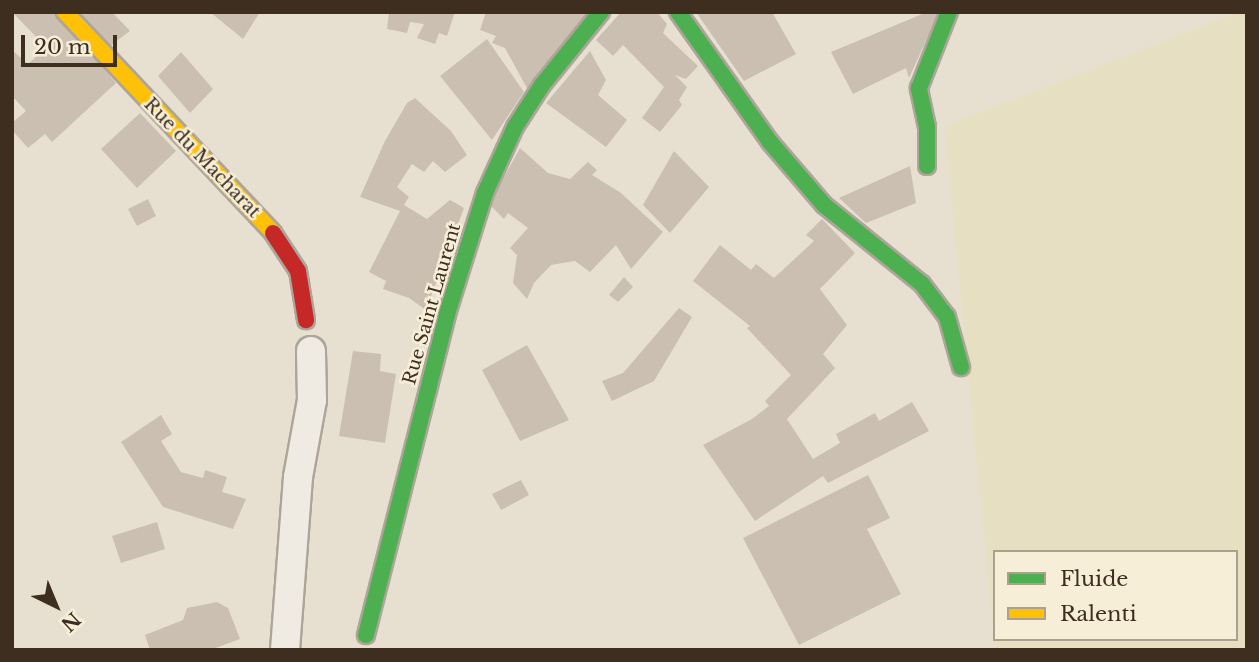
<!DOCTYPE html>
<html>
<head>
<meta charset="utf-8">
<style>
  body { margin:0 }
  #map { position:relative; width:1259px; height:662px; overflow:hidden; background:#e7e0d1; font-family:"Libre Baskerville",serif }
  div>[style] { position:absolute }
  .farmland>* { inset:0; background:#e6dfc2 }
  .building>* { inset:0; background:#cbbfb2 }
  .roads { filter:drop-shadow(2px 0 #ada599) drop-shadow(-2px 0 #ada599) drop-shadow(0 2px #ada599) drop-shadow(0 -2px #ada599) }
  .street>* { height:28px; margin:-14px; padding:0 14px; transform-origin:14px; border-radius:14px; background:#efebe3 }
  .fast>* { height:16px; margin:-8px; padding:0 8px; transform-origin:8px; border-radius:8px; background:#4caf50 }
  .slow>* { height:16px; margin:-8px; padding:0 8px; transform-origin:8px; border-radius:8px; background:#ffc107 }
  .jam>* { height:16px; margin:-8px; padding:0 8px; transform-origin:8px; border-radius:8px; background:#c62828 }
  span { translate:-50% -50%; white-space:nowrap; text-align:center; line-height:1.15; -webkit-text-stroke:5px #f7eed8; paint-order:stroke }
  .street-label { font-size:18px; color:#3d2e20 }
  .frame { position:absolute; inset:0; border:14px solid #3d2e20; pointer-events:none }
  .legend { position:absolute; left:993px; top:550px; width:245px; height:91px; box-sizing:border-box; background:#f7eed8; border:2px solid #ada18e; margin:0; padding:9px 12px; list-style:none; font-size:21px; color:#3d2e20 }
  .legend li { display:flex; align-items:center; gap:14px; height:35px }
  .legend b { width:35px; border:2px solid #ada18e }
  .north { position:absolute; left:21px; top:571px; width:70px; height:70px; -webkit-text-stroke:5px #f7eed8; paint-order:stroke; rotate:137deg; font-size:19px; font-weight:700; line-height:28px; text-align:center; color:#3d2e20 }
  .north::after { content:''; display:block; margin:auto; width:24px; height:32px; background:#3d2e20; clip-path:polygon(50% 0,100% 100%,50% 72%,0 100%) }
  .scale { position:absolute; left:21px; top:35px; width:96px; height:32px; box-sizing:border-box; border:4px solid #3d2e20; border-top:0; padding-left:9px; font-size:21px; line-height:24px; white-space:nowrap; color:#3d2e20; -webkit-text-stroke:5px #f7eed8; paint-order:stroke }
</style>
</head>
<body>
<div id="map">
  <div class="farmland">
    <i style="clip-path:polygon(evenodd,1239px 12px,1247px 12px,1247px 650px,995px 650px,944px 126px,1239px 12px,995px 552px,1236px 552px,1236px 639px,995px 639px,995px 552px)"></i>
  </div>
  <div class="building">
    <i style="clip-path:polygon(12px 12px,55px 12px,116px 83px,52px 142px,45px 134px,28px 148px,12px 130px,12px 123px,26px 111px,12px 96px,12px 50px,28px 64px,49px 45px,43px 44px)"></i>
    <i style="clip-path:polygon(80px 12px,112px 12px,130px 31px,110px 46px)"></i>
    <i style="clip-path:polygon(210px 12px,260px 12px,243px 39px)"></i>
    <i style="clip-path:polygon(389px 12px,455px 12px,447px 36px,439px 33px,435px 44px,417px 38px,424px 24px,410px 22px,407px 33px,387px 29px)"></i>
    <i style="clip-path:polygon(486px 12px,591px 12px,528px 90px,505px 48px,492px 43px,496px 36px,480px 30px)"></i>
    <i style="clip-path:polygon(621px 12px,657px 12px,667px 24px,663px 33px,698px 66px,686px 79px,675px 75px,687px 87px,679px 100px,682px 105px,660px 132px,642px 118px,664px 87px,623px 45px,613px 56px,596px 40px)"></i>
    <i style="clip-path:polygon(696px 12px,772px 12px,796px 54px,744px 81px)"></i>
    <i style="clip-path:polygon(927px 12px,939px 12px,909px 78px,906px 68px,853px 94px,831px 52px)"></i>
    <i style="clip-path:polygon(487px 39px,524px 92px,492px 140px,440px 76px)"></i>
    <i style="clip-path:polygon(590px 51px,606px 80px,598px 95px,627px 120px,606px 147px,546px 103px)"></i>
    <i style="clip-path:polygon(181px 52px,213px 89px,190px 113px,158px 76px)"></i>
    <i style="clip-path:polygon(415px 98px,451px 131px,467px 155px,445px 172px,433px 161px,424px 172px,412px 164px,397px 187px,409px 197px,404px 205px,427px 219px,450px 200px,464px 208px,426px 310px,409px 298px,383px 289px,386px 281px,369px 272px,400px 211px,360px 197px,385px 141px,407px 103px)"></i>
    <i style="clip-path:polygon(140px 113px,176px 151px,137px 188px,101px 149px)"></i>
    <i style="clip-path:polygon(520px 148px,548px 173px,570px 179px,588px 162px,597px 170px,592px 175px,621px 193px,663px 232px,631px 269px,616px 245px,590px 272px,575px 261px,551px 265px,534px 283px,527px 299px,513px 283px,517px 255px,510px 248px,528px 228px,508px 213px,504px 219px,489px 204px)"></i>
    <i style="clip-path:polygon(674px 151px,709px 187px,670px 233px,643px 205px)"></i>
    <i style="clip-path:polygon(910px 166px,916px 203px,866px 223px,839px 198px)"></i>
    <i style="clip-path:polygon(148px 199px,156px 216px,137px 226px,128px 209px)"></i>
    <i style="clip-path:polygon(822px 219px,855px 253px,820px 289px,847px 325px,823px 354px,835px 368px,787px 419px,813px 459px,840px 443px,836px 434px,875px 413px,879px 421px,912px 402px,929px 431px,828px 483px,823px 476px,755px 521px,703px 445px,752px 419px,769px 406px,765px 401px,791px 375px,747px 328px,750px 326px,693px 281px,720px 245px,751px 270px,756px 264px,774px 278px,814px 241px,806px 235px)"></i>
    <i style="clip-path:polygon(624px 277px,633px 287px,618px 302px,609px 295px)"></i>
    <i style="clip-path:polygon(679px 308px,692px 317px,654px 381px,612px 401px,602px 381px,623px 373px)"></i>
    <i style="clip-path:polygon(527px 345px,569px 420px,520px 441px,482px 370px)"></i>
    <i style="clip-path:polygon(353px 351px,381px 354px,380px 371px,396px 374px,385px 443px,339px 436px)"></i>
    <i style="clip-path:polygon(161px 415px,172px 434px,161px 441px,181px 472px,203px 478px,205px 470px,227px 477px,222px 492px,246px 499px,233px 529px,163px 507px,121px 442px)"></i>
    <i style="clip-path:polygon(868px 475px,890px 518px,867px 529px,901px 594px,799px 645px,743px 538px)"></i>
    <i style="clip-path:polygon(521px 480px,529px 495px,501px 510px,492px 494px)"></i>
    <i style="clip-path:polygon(157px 522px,165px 549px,121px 563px,112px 536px)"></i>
    <i style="clip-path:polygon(217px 602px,228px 608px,240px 639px,210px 650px,150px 650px,145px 635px,183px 620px,187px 608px)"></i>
  </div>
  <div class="roads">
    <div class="street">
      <i style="left:285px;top:650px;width:173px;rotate:-85.7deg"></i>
      <i style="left:298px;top:477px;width:78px;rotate:-79.7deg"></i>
      <i style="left:312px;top:400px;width:49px;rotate:-91.2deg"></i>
    </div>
    <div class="fast">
      <i style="left:678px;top:12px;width:159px;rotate:54.7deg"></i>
      <i style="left:770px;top:142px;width:83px;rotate:49.4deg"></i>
      <i style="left:824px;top:205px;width:126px;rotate:38.9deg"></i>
      <i style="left:922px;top:284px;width:41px;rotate:52.9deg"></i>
      <i style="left:947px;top:317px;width:52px;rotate:74.4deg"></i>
      <i style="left:927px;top:166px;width:39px;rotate:-90deg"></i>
      <i style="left:927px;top:127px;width:40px;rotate:-102deg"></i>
      <i style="left:919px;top:88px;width:82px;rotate:-68.5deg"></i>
      <i style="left:366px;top:635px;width:331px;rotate:-75.8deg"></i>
      <i style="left:447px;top:314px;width:127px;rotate:-72.6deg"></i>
      <i style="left:485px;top:193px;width:72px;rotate:-65.6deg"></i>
      <i style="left:515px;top:127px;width:50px;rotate:-57.3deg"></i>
      <i style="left:542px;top:85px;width:94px;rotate:-51.1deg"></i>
    </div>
    <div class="slow">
      <i style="left:65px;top:12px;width:303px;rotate:46.7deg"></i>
    </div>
    <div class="jam">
      <i style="left:273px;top:233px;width:45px;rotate:56.7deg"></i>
      <i style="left:298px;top:271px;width:50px;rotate:80.7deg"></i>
    </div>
  </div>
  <div class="street-label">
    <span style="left:202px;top:158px;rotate:46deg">Rue du Macharat</span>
    <span style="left:432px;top:304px;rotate:-74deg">Rue Saint Laurent</span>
  </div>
  <div class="frame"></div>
  <ul class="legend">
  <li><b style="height:9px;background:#4caf50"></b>Fluide</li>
  <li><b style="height:9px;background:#ffc107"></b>Ralenti</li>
  </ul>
  <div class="north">N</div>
  <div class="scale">20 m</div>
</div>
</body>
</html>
